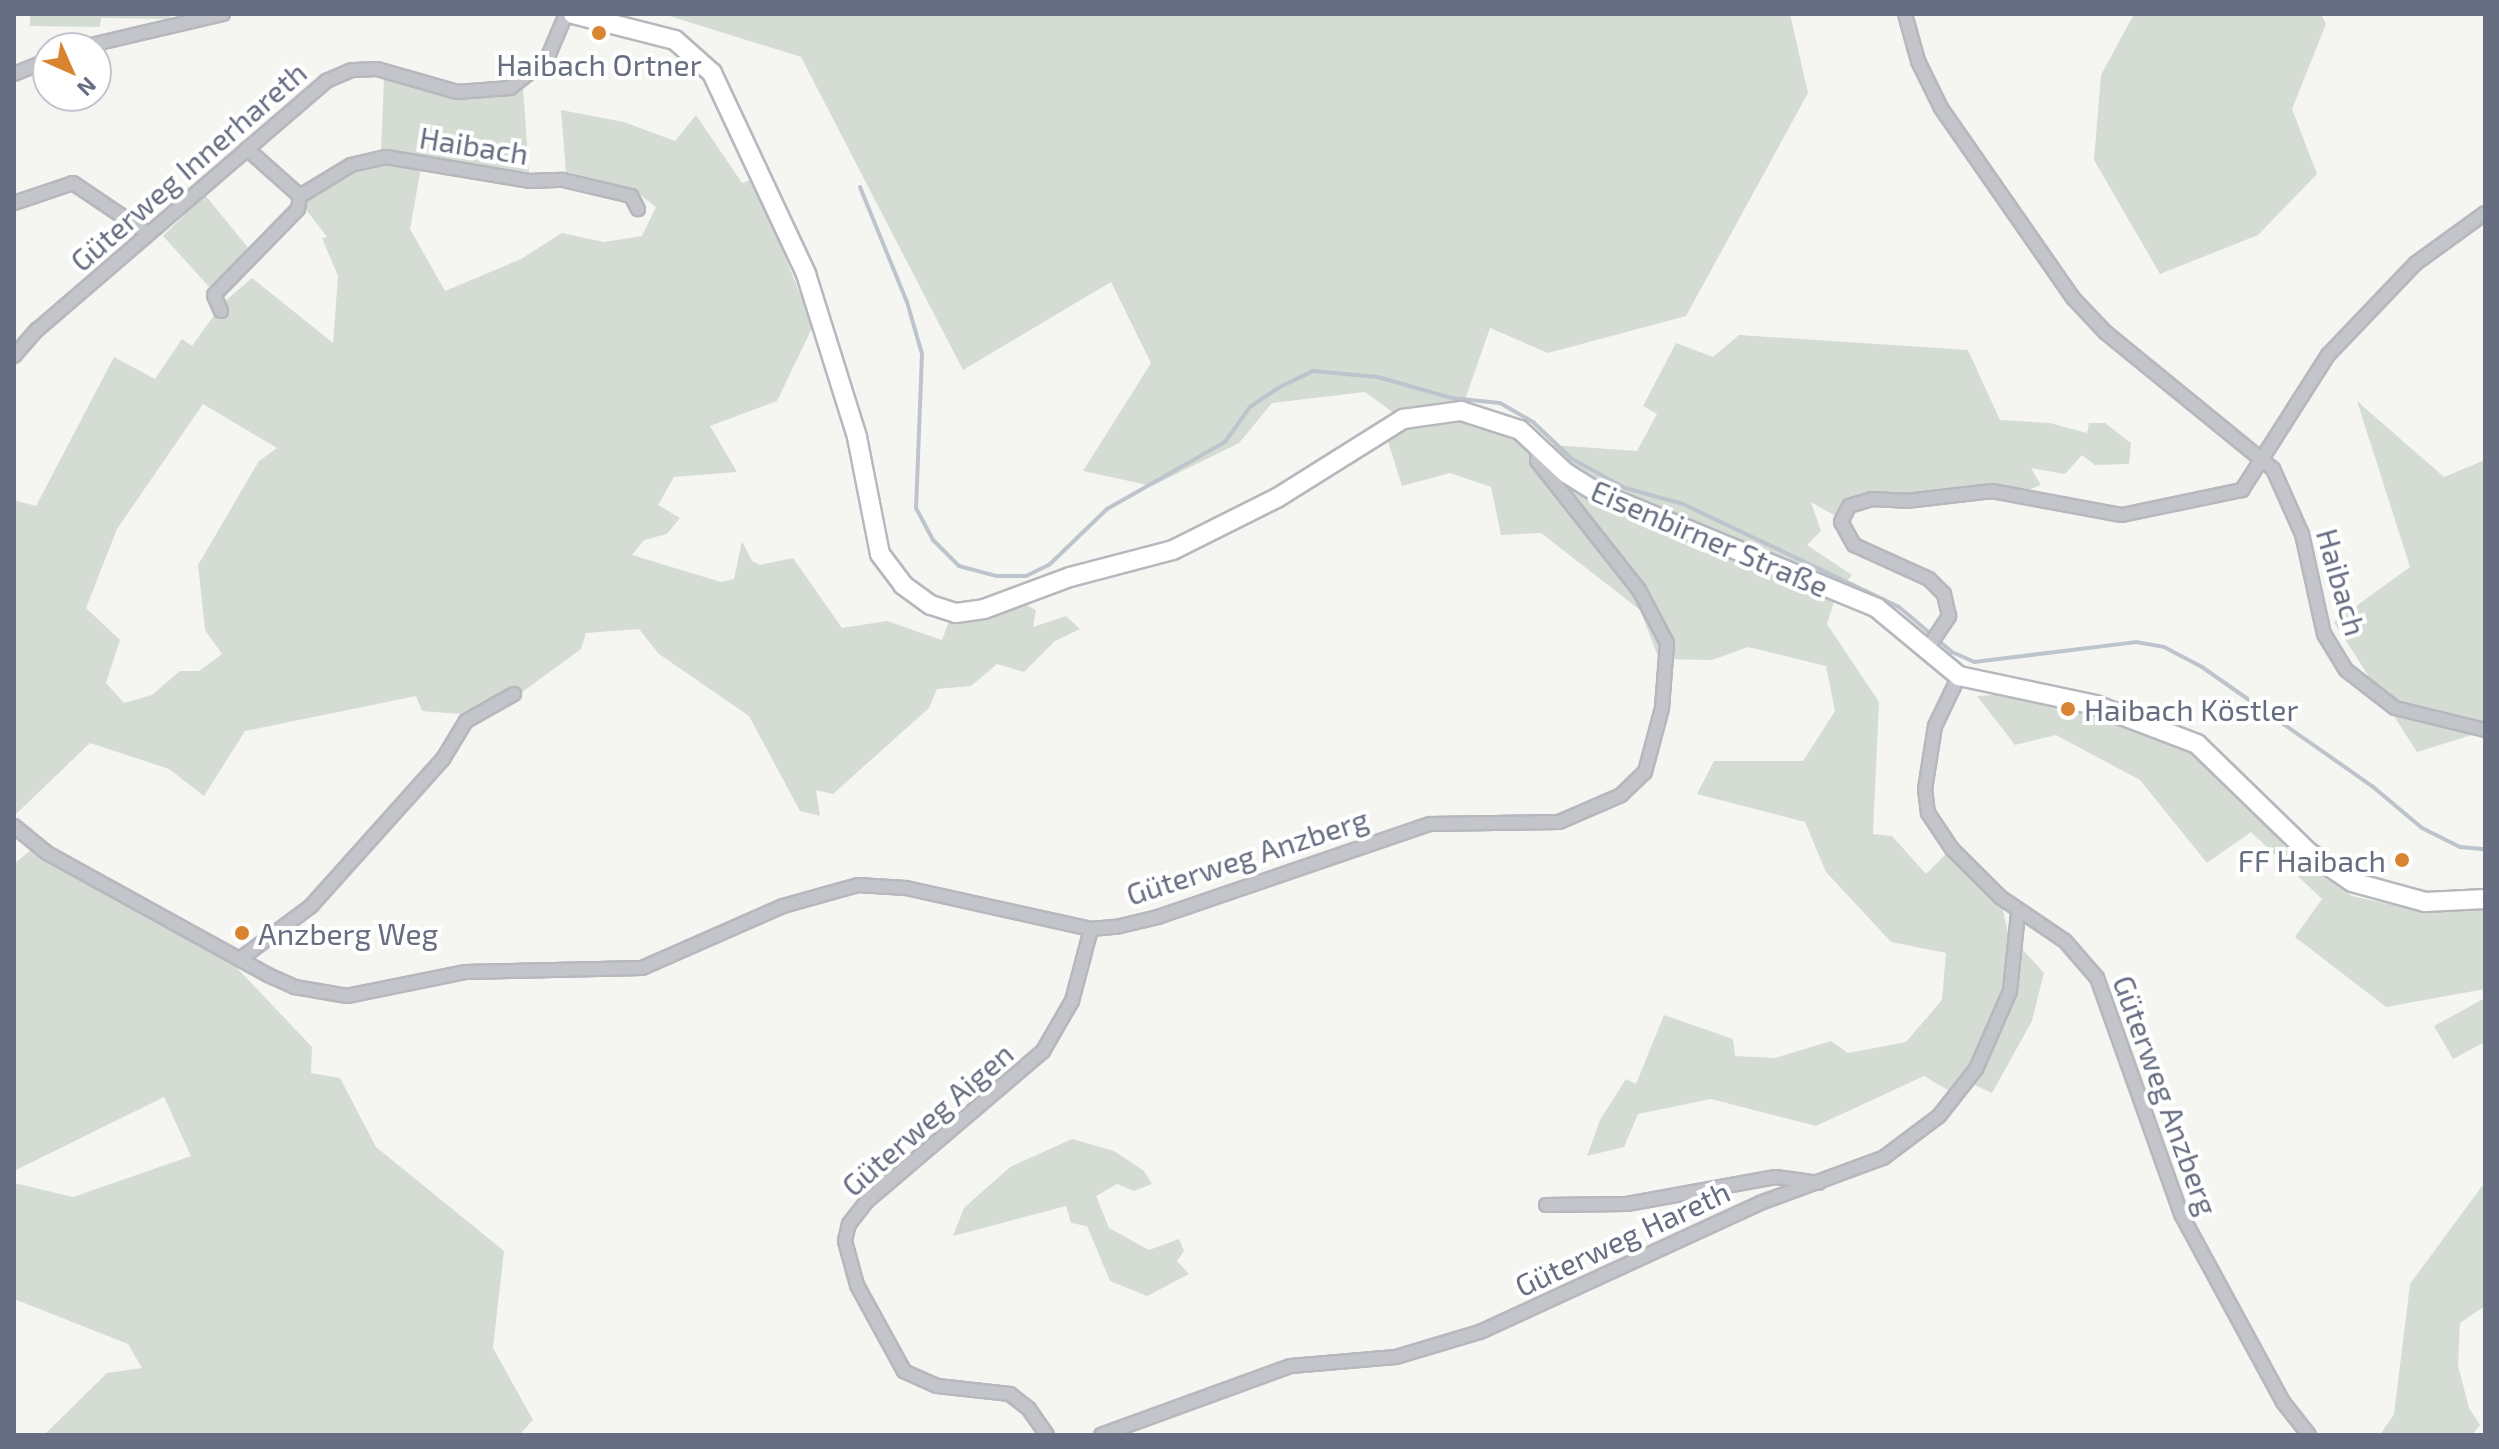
<!DOCTYPE html>
<html>
<head>
<meta charset="utf-8">
<style>
  body { margin:0 }
  #map { position:relative; width:2499px; height:1449px; overflow:hidden; background:#f5f6f2; font-family:"Exo 2",sans-serif }
  div>[style] { position:absolute }
  .green>* { inset:0; background:#d5dcd4 }
  .stream>* { height:4px; margin:-2px; padding:0 2px; transform-origin:2px; border-radius:2px; background:#bec4cc }
  .roads { filter:drop-shadow(2px 0 #b6b8be) drop-shadow(-2px 0 #b6b8be) drop-shadow(0 2px #b6b8be) drop-shadow(0 -2px #b6b8be) }
  .street>* { height:12px; margin:-6px; padding:0 6px; transform-origin:6px; border-radius:6px; background:#c4c5ca }
  .secondary>* { height:18px; margin:-9px; padding:0 9px; transform-origin:9px; border-radius:9px; background:#fff }
  .dots>* { width:22px; height:22px; translate:-50% -50%; box-sizing:border-box; border:4px solid #fff; border-radius:50% }
  span { translate:-50% -50%; white-space:nowrap; text-align:center; line-height:1.15; -webkit-text-stroke:8px #fff; paint-order:stroke }
  .poi-label { font-size:30px; color:#676e82 }
  .left { translate:0 -50%; text-align:left }
  .right { translate:-100% -50%; text-align:right }
  .street-label { font-size:30px; color:#676e82 }
  .frame { position:absolute; inset:0; border:16px solid #676e82; pointer-events:none }
  .north { position:absolute; left:32px; top:32px; width:80px; height:80px; box-sizing:border-box; background:#fff; border:2px solid #c2c5cd; border-radius:50%; rotate:135deg; font-size:22px; font-weight:700; line-height:32px; text-align:center; color:#676e82 }
  .north::after { content:''; display:block; margin:auto; width:28px; height:36px; background:#d88430; clip-path:polygon(50% 0,100% 100%,50% 72%,0 100%) }
</style>
</head>
<body>
<div id="map">
  <div class="green">
    <i style="clip-path:polygon(30px 14px,170px 14px,170px 19px,101px 18px,100px 27px,30px 26px)"></i>
    <i style="clip-path:polygon(663px 14px,1790px 14px,1808px 93px,1686px 316px,1548px 353px,1490px 328px,1461px 411px,1539px 444px,1637px 451px,1657px 414px,1643px 406px,1676px 343px,1713px 357px,1739px 335px,1968px 350px,2000px 420px,2050px 423px,2087px 433px,2089px 423px,2105px 423px,2131px 443px,2129px 464px,2095px 465px,2082px 455px,2065px 474px,2031px 468px,2041px 485px,2020px 493px,1853px 505px,1844px 521px,1811px 502px,1821px 531px,1807px 545px,1852px 575px,1837px 592px,1827px 624px,1879px 702px,1873px 834px,1892px 836px,1926px 874px,1952px 848px,2001px 902px,2008px 933px,2044px 973px,2032px 1021px,1992px 1093px,1968px 1082px,1956px 1095px,1924px 1076px,1816px 1126px,1711px 1099px,1638px 1114px,1624px 1147px,1587px 1156px,1600px 1120px,1626px 1079px,1636px 1084px,1664px 1015px,1733px 1039px,1735px 1056px,1775px 1058px,1831px 1041px,1848px 1053px,1906px 1042px,1942px 1000px,1946px 953px,1891px 942px,1826px 872px,1805px 822px,1697px 794px,1714px 761px,1803px 761px,1835px 711px,1826px 666px,1748px 647px,1712px 660px,1659px 659px,1640px 610px,1541px 533px,1501px 535px,1491px 487px,1450px 473px,1402px 486px,1384px 429px,1402px 419px,1365px 392px,1272px 403px,1239px 443px,1152px 486px,1083px 471px,1151px 363px,1111px 282px,963px 370px,801px 57px)"></i>
    <i style="clip-path:polygon(2134px 14px,2321px 14px,2326px 24px,2292px 109px,2317px 174px,2258px 235px,2160px 274px,2094px 160px,2101px 75px)"></i>
    <i style="clip-path:polygon(384px 78px,473px 97px,523px 88px,529px 172px,381px 151px)"></i>
    <i style="clip-path:polygon(evenodd,561px 110px,624px 122px,675px 141px,696px 115px,742px 183px,754px 179px,813px 326px,777px 401px,710px 426px,737px 472px,674px 477px,658px 505px,680px 518px,667px 534px,644px 540px,632px 555px,721px 582px,734px 579px,742px 541px,752px 561px,760px 565px,793px 558px,842px 628px,887px 621px,942px 640px,949px 621px,1021px 602px,1036px 610px,1033px 627px,1066px 616px,1080px 629px,1055px 641px,1024px 672px,997px 664px,971px 686px,937px 689px,929px 708px,833px 794px,816px 790px,820px 816px,800px 811px,749px 716px,659px 654px,639px 629px,586px 633px,581px 649px,514px 698px,459px 714px,422px 711px,416px 696px,245px 731px,204px 796px,169px 769px,90px 743px,14px 816px,14px 500px,36px 506px,114px 357px,155px 379px,182px 339px,192px 346px,215px 314px,222px 318px,227px 312px,224px 302px,252px 278px,333px 343px,338px 276px,322px 238px,327px 237px,304px 207px,312px 191px,379px 160px,421px 168px,410px 229px,445px 291px,521px 259px,562px 233px,604px 242px,642px 236px,656px 207px,631px 188px,566px 172px,561px 110px,203px 404px,277px 448px,259px 461px,198px 565px,205px 630px,222px 654px,199px 671px,180px 671px,152px 695px,124px 703px,106px 683px,120px 640px,86px 608px,117px 529px,203px 404px)"></i>
    <i style="clip-path:polygon(205px 195px,250px 250px,211px 289px,163px 236px)"></i>
    <i style="clip-path:polygon(2357px 401px,2444px 477px,2485px 460px,2485px 731px,2417px 752px,2334px 622px,2410px 567px)"></i>
    <i style="clip-path:polygon(2020px 693px,2081px 706px,2196px 749px,2229px 779px,2293px 857px,2352px 896px,2398px 906px,2485px 909px,2485px 989px,2386px 1007px,2295px 937px,2322px 899px,2251px 832px,2207px 863px,2140px 780px,2056px 735px,2015px 745px,1977px 696px)"></i>
    <i style="clip-path:polygon(33px 848px,221px 951px,312px 1047px,311px 1073px,340px 1078px,376px 1147px,504px 1251px,493px 1348px,533px 1420px,519px 1435px,44px 1435px,107px 1373px,142px 1368px,128px 1344px,14px 1299px,14px 1183px,73px 1197px,191px 1156px,164px 1097px,14px 1171px,14px 864px)"></i>
    <i style="clip-path:polygon(2485px 998px,2485px 1042px,2453px 1059px,2434px 1026px)"></i>
    <i style="clip-path:polygon(1072px 1139px,1114px 1151px,1144px 1171px,1152px 1184px,1134px 1191px,1117px 1184px,1096px 1196px,1109px 1228px,1149px 1250px,1179px 1239px,1184px 1251px,1177px 1261px,1189px 1274px,1147px 1296px,1110px 1281px,1087px 1226px,1071px 1223px,1066px 1206px,953px 1236px,964px 1208px,1010px 1167px)"></i>
    <i style="clip-path:polygon(2485px 1182px,2485px 1306px,2460px 1323px,2458px 1366px,2469px 1408px,2480px 1425px,2472px 1435px,2380px 1435px,2394px 1414px,2410px 1284px)"></i>
  </div>
  <div class="stream">
    <i style="left:860px;top:187px;width:124px;rotate:67.8deg"></i>
    <i style="left:907px;top:302px;width:54px;rotate:73.9deg"></i>
    <i style="left:922px;top:354px;width:154px;rotate:92.2deg"></i>
    <i style="left:916px;top:508px;width:36px;rotate:62deg"></i>
    <i style="left:933px;top:540px;width:37px;rotate:45deg"></i>
    <i style="left:959px;top:566px;width:39px;rotate:15deg"></i>
    <i style="left:997px;top:576px;width:29px"></i>
    <i style="left:1026px;top:576px;width:25px;rotate:-26deg"></i>
    <i style="left:1049px;top:565px;width:81px;rotate:-44deg"></i>
    <i style="left:1107px;top:509px;width:136px;rotate:-29.6deg"></i>
    <i style="left:1225px;top:442px;width:43px;rotate:-54.5deg"></i>
    <i style="left:1250px;top:407px;width:34px;rotate:-34deg"></i>
    <i style="left:1278px;top:388px;width:39px;rotate:-26deg"></i>
    <i style="left:1313px;top:371px;width:65px;rotate:5.3deg"></i>
    <i style="left:1378px;top:377px;width:76px;rotate:16deg"></i>
    <i style="left:1451px;top:398px;width:49px;rotate:5.8deg"></i>
    <i style="left:1500px;top:403px;width:39px;rotate:30deg"></i>
    <i style="left:1534px;top:423px;width:52px;rotate:43.5deg"></i>
    <i style="left:1572px;top:459px;width:60px;rotate:28.7deg"></i>
    <i style="left:1625px;top:488px;width:60px;rotate:15.4deg"></i>
    <i style="left:1683px;top:504px;width:239px;rotate:25.5deg"></i>
    <i style="left:1899px;top:607px;width:70px;rotate:40.3deg"></i>
    <i style="left:1952px;top:652px;width:24px;rotate:24deg"></i>
    <i style="left:1974px;top:662px;width:163px;rotate:-7deg"></i>
    <i style="left:2136px;top:642px;width:28px;rotate:10deg"></i>
    <i style="left:2164px;top:647px;width:43px;rotate:27.8deg"></i>
    <i style="left:2202px;top:667px;width:208px;rotate:35deg"></i>
    <i style="left:2372px;top:786px;width:65px;rotate:40deg"></i>
    <i style="left:2422px;top:828px;width:42px;rotate:26.6deg"></i>
    <i style="left:2460px;top:847px;width:25px;rotate:5deg"></i>
  </div>
  <div class="roads">
    <div class="street">
      <i style="left:1905px;top:14px;width:49px;rotate:74.5deg"></i>
      <i style="left:1918px;top:61px;width:52px;rotate:63.9deg"></i>
      <i style="left:1941px;top:108px;width:231px;rotate:55.2deg"></i>
      <i style="left:2073px;top:298px;width:47px;rotate:46.7deg"></i>
      <i style="left:2105px;top:332px;width:217px;rotate:39.2deg"></i>
      <i style="left:2273px;top:469px;width:71px;rotate:66deg"></i>
      <i style="left:2302px;top:534px;width:102px;rotate:77.6deg"></i>
      <i style="left:2324px;top:634px;width:42px;rotate:58.6deg"></i>
      <i style="left:2346px;top:670px;width:62px;rotate:37.8deg"></i>
      <i style="left:2395px;top:708px;width:93px;rotate:13.7deg"></i>
      <i style="left:78px;top:48px;width:149px;rotate:-13.2deg"></i>
      <i style="left:14px;top:74px;width:37px;rotate:-22deg"></i>
      <i style="left:300px;top:196px;width:60px;rotate:-31.3deg"></i>
      <i style="left:351px;top:165px;width:36px;rotate:-13deg"></i>
      <i style="left:386px;top:157px;width:145px;rotate:9.5deg"></i>
      <i style="left:529px;top:181px;width:34px;rotate:-2deg"></i>
      <i style="left:563px;top:180px;width:70px;rotate:13.2deg"></i>
      <i style="left:631px;top:196px;width:15px;rotate:62deg"></i>
      <i style="left:14px;top:203px;width:62px;rotate:-18.7deg"></i>
      <i style="left:73px;top:183px;width:89px;rotate:34deg"></i>
      <i style="left:221px;top:311px;width:17px;rotate:-114deg"></i>
      <i style="left:214px;top:295px;width:120px;rotate:-45.7deg"></i>
      <i style="left:298px;top:209px;width:13px;rotate:-81deg"></i>
      <i style="left:300px;top:196px;width:71px;rotate:-138.4deg"></i>
      <i style="left:14px;top:356px;width:35px;rotate:-49deg"></i>
      <i style="left:37px;top:330px;width:381px;rotate:-40.7deg"></i>
      <i style="left:326px;top:81px;width:28px;rotate:-23deg"></i>
      <i style="left:352px;top:70px;width:25px;rotate:-2deg"></i>
      <i style="left:377px;top:69px;width:83px;rotate:16deg"></i>
      <i style="left:457px;top:92px;width:53px;rotate:-4.3deg"></i>
      <i style="left:510px;top:88px;width:47px;rotate:-38.1deg"></i>
      <i style="left:547px;top:59px;width:49px;rotate:-67.1deg"></i>
      <i style="left:1927px;top:649px;width:40px;rotate:-56deg"></i>
      <i style="left:1949px;top:616px;width:23px;rotate:-103deg"></i>
      <i style="left:1944px;top:594px;width:21px;rotate:-135deg"></i>
      <i style="left:1929px;top:579px;width:82px;rotate:-155.6deg"></i>
      <i style="left:1854px;top:545px;width:26px;rotate:-119deg"></i>
      <i style="left:1841px;top:522px;width:18px;rotate:-63deg"></i>
      <i style="left:1849px;top:506px;width:24px;rotate:-17deg"></i>
      <i style="left:1872px;top:499px;width:34px;rotate:3deg"></i>
      <i style="left:1906px;top:501px;width:87px;rotate:-6.6deg"></i>
      <i style="left:1992px;top:491px;width:132px;rotate:10.5deg"></i>
      <i style="left:2122px;top:515px;width:123px;rotate:-11.8deg"></i>
      <i style="left:2242px;top:490px;width:160px;rotate:-57.5deg"></i>
      <i style="left:2328px;top:355px;width:127px;rotate:-46.3deg"></i>
      <i style="left:2416px;top:263px;width:85px;rotate:-35.9deg"></i>
      <i style="left:1959px;top:676px;width:55px;rotate:115.6deg"></i>
      <i style="left:1935px;top:726px;width:64px;rotate:99deg"></i>
      <i style="left:1925px;top:789px;width:24px;rotate:83deg"></i>
      <i style="left:1928px;top:813px;width:43px;rotate:56.3deg"></i>
      <i style="left:1952px;top:849px;width:68px;rotate:45deg"></i>
      <i style="left:2000px;top:897px;width:78px;rotate:34.1deg"></i>
      <i style="left:2065px;top:941px;width:49px;rotate:49.1deg"></i>
      <i style="left:2097px;top:978px;width:251px;rotate:70.4deg"></i>
      <i style="left:2181px;top:1214px;width:214px;rotate:61.5deg"></i>
      <i style="left:2283px;top:1402px;width:42px;rotate:51.8deg"></i>
      <i style="left:14px;top:826px;width:43px;rotate:39.3deg"></i>
      <i style="left:47px;top:853px;width:252px;rotate:28.9deg"></i>
      <i style="left:268px;top:975px;width:30px;rotate:24deg"></i>
      <i style="left:295px;top:987px;width:53px;rotate:9.8deg"></i>
      <i style="left:347px;top:996px;width:120px;rotate:-11.5deg"></i>
      <i style="left:465px;top:972px;width:177px;rotate:-1.3deg"></i>
      <i style="left:642px;top:968px;width:154px;rotate:-23.7deg"></i>
      <i style="left:783px;top:906px;width:78px;rotate:-15.6deg"></i>
      <i style="left:858px;top:885px;width:48px;rotate:3.6deg"></i>
      <i style="left:906px;top:888px;width:189px;rotate:12.5deg"></i>
      <i style="left:1091px;top:929px;width:25px;rotate:-5deg"></i>
      <i style="left:1116px;top:927px;width:43px;rotate:-13.4deg"></i>
      <i style="left:1158px;top:917px;width:287px;rotate:-18.9deg"></i>
      <i style="left:1430px;top:824px;width:129px;rotate:-0.9deg"></i>
      <i style="left:1559px;top:822px;width:68px;rotate:-23.5deg"></i>
      <i style="left:1621px;top:795px;width:33px;rotate:-44deg"></i>
      <i style="left:1645px;top:772px;width:66px;rotate:-75.1deg"></i>
      <i style="left:1662px;top:708px;width:65px;rotate:-85.6deg"></i>
      <i style="left:1667px;top:643px;width:60px;rotate:-117.8deg"></i>
      <i style="left:1639px;top:590px;width:164px;rotate:-128.3deg"></i>
      <i style="left:1537px;top:461px;width:17px;rotate:-83deg"></i>
      <i style="left:240px;top:959px;width:89px;rotate:-36.7deg"></i>
      <i style="left:311px;top:906px;width:198px;rotate:-48.1deg"></i>
      <i style="left:443px;top:759px;width:44px;rotate:-58.8deg"></i>
      <i style="left:466px;top:721px;width:55px;rotate:-29.4deg"></i>
      <i style="left:1546px;top:1205px;width:81px;rotate:-0.7deg"></i>
      <i style="left:1627px;top:1204px;width:151px;rotate:-10.3deg"></i>
      <i style="left:1776px;top:1177px;width:43px;rotate:7.9deg"></i>
      <i style="left:1047px;top:1435px;width:32px;rotate:-125deg"></i>
      <i style="left:1029px;top:1409px;width:24px;rotate:-142deg"></i>
      <i style="left:1010px;top:1394px;width:73px;rotate:-173.7deg"></i>
      <i style="left:937px;top:1386px;width:36px;rotate:-156deg"></i>
      <i style="left:904px;top:1371px;width:98px;rotate:-118.7deg"></i>
      <i style="left:857px;top:1285px;width:46px;rotate:-105.3deg"></i>
      <i style="left:845px;top:1241px;width:17px;rotate:-77deg"></i>
      <i style="left:849px;top:1224px;width:29px;rotate:-52deg"></i>
      <i style="left:867px;top:1201px;width:231px;rotate:-40.4deg"></i>
      <i style="left:1043px;top:1051px;width:58px;rotate:-59.9deg"></i>
      <i style="left:1072px;top:1001px;width:74px;rotate:-75.2deg"></i>
      <i style="left:1101px;top:1435px;width:202px;rotate:-20deg"></i>
      <i style="left:1291px;top:1366px;width:105px;rotate:-4.9deg"></i>
      <i style="left:1396px;top:1357px;width:88px;rotate:-16.6deg"></i>
      <i style="left:1480px;top:1332px;width:308px;rotate:-24.7deg"></i>
      <i style="left:1760px;top:1203px;width:131px;rotate:-20.1deg"></i>
      <i style="left:1883px;top:1158px;width:70px;rotate:-36.9deg"></i>
      <i style="left:1939px;top:1116px;width:60px;rotate:-51.8deg"></i>
      <i style="left:1976px;top:1069px;width:85px;rotate:-66.4deg"></i>
      <i style="left:2010px;top:991px;width:77px;rotate:-84.1deg"></i>
    </div>
    <div class="secondary">
      <i style="left:573px;top:14px;width:105px;rotate:14.3deg"></i>
      <i style="left:675px;top:40px;width:50px;rotate:41.7deg"></i>
      <i style="left:712px;top:73px;width:222px;rotate:64.9deg"></i>
      <i style="left:806px;top:274px;width:171px;rotate:72.6deg"></i>
      <i style="left:857px;top:437px;width:119px;rotate:78.9deg"></i>
      <i style="left:880px;top:554px;width:39px;rotate:53deg"></i>
      <i style="left:903px;top:585px;width:34px;rotate:36deg"></i>
      <i style="left:931px;top:605px;width:26px;rotate:18deg"></i>
      <i style="left:956px;top:613px;width:28px;rotate:-8deg"></i>
      <i style="left:984px;top:609px;width:92px;rotate:-20.4deg"></i>
      <i style="left:1070px;top:577px;width:106px;rotate:-14.7deg"></i>
      <i style="left:1173px;top:550px;width:116px;rotate:-26.6deg"></i>
      <i style="left:1277px;top:498px;width:149px;rotate:-32.1deg"></i>
      <i style="left:1403px;top:419px;width:59px;rotate:-7.9deg"></i>
      <i style="left:1461px;top:411px;width:62px;rotate:17.9deg"></i>
      <i style="left:1520px;top:430px;width:63px;rotate:43.1deg"></i>
      <i style="left:1566px;top:473px;width:36px;rotate:32deg"></i>
      <i style="left:1596px;top:492px;width:304px;rotate:22.4deg"></i>
      <i style="left:1877px;top:608px;width:107px;rotate:39.7deg"></i>
      <i style="left:1959px;top:676px;width:139px;rotate:12deg"></i>
      <i style="left:2095px;top:705px;width:109px;rotate:20.9deg"></i>
      <i style="left:2197px;top:744px;width:155px;rotate:44.2deg"></i>
      <i style="left:2308px;top:852px;width:53px;rotate:34.3deg"></i>
      <i style="left:2352px;top:882px;width:76px;rotate:15.3deg"></i>
      <i style="left:2425px;top:902px;width:60px;rotate:-2.9deg"></i>
    </div>
  </div>
  <div class="dots">
    <i style="left:599px;top:33px;background:#d88430"></i>
    <i style="left:2068px;top:709px;background:#d88430"></i>
    <i style="left:2402px;top:860px;background:#d88430"></i>
    <i style="left:242px;top:933px;background:#d88430"></i>
  </div>
  <div class="poi-label">
    <span style="left:599px;top:64px">Haibach Ortner</span>
    <span class="left" style="left:2084px;top:709px">Haibach Köstler</span>
    <span class="right" style="left:2386px;top:860px">FF Haibach</span>
    <span class="left" style="left:258px;top:933px">Anzberg Weg</span>
  </div>
  <div class="street-label">
    <span style="left:474px;top:145px;rotate:9deg">Haibach</span>
    <span style="left:188px;top:166px;rotate:-41deg">Güterweg Innerhareth</span>
    <span style="left:1710px;top:538px;rotate:23deg">Eisenbirner Straße</span>
    <span style="left:2342px;top:582px;rotate:74deg">Haibach</span>
    <span style="left:1247px;top:856px;rotate:-18deg">Güterweg Anzberg</span>
    <span style="left:2166px;top:1095px;rotate:70deg">Güterweg Anzberg</span>
    <span style="left:927px;top:1119px;rotate:-41deg">Güterweg Aigen</span>
    <span style="left:1622px;top:1238px;rotate:-25deg">Güterweg Hareth</span>
  </div>
  <div class="frame"></div>
  <div class="north">N</div>
</div>
</body>
</html>
